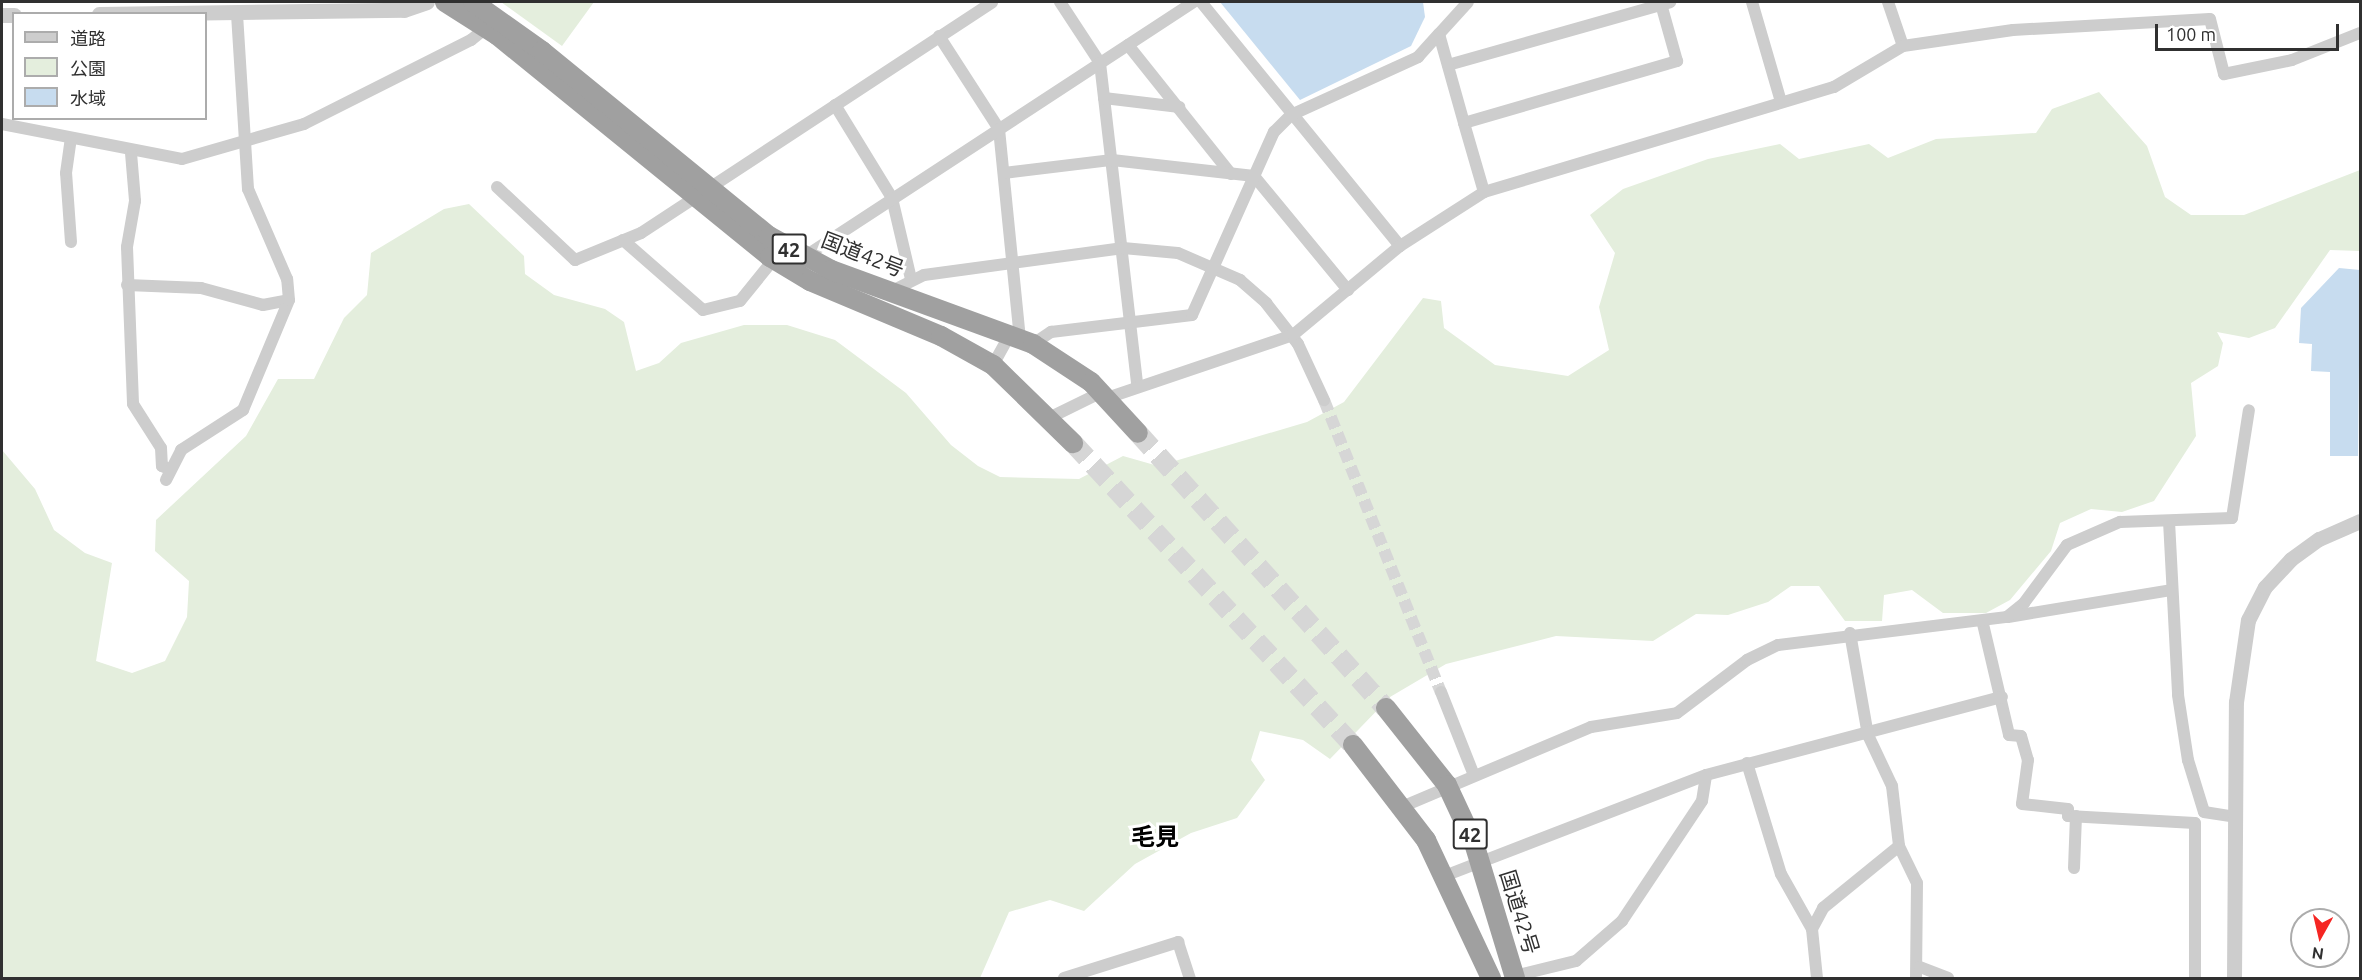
<!DOCTYPE html>
<html>
<head>
<meta charset="utf-8">
<style>
  body { margin:0 }
  #map { position:relative; width:2362px; height:980px; overflow:hidden; background:#fff; font-family:Ubuntu,"Noto Sans JP",sans-serif }
  div>[style] { position:absolute }
  .green>* { inset:0; background:#e4eedd }
  .water>* { inset:0; background:#c7dcef }
  .minor-tunnel>* { height:12px; margin-top:-6px; transform-origin:0; background:repeating-linear-gradient(90deg,#d6d6d6 0 12px,transparent 0 18px) }
  .trunk-tunnel>* { height:20px; margin-top:-10px; transform-origin:0; background:repeating-linear-gradient(90deg,#d6d6d6 0 20px,transparent 0 30px) }
  .minor>* { height:12px; margin:-6px; padding:0 6px; transform-origin:6px; border-radius:6px; background:#cdcdcd }
  .tertiary>* { height:15px; margin:-7.5px; padding:0 7.5px; transform-origin:7.5px; border-radius:7.5px; background:#cdcdcd }
  .trunk>* { height:20px; margin:-10px; padding:0 10px; transform-origin:10px; border-radius:10px; background:#a0a0a0 }
  span { translate:-50% -50%; white-space:nowrap; text-align:center; line-height:1.15; -webkit-text-stroke:6px #fff; paint-order:stroke }
  .shield-label span { padding:2px 4px; background:#fff; border:2px solid; border-radius:4px; -webkit-text-stroke-width:0 }
  .shield-label { font-size:20px; color:#303030; font-weight:700 }
  .street-label { font-size:21px; color:#303030 }
  .quarter-label { font-size:24px; color:#000; font-weight:700 }
  .frame { position:absolute; inset:0; border:3px solid #303030; pointer-events:none }
  .legend { position:absolute; left:12px; top:12px; width:195px; height:108px; box-sizing:border-box; background:#fff; border:2px solid #acacac; margin:0; padding:8px 10px; list-style:none; font-size:18px; color:#303030 }
  .legend li { display:flex; align-items:center; gap:12px; height:30px }
  .legend b { width:30px; border:2px solid #acacac }
  .north { position:absolute; left:2290px; top:908px; width:60px; height:60px; box-sizing:border-box; background:#fff; border:2px solid #acacac; border-radius:50%; rotate:188deg; font-size:16px; font-weight:700; line-height:24px; text-align:center; color:#303030 }
  .north::after { content:''; display:block; margin:auto; width:21px; height:27px; background:#f52623; clip-path:polygon(50% 0,100% 100%,50% 72%,0 100%) }
  .scale { position:absolute; left:2155px; top:24px; width:184px; height:27px; box-sizing:border-box; border:3px solid #303030; border-top:0; padding-left:8px; font-size:18px; line-height:21px; white-space:nowrap; color:#303030; -webkit-text-stroke:4px #fff; paint-order:stroke }
</style>
</head>
<body>
<div id="map">
  <div class="green">
    <i style="clip-path:polygon(501px 2px,594px 2px,562px 46px)"></i>
    <i style="clip-path:polygon(2099px 92px,2147px 146px,2165px 197px,2191px 215px,2244px 215px,2360px 170px,2360px 251px,2330px 250px,2275px 328px,2249px 338px,2217px 332px,2223px 343px,2218px 366px,2191px 383px,2196px 436px,2154px 501px,2122px 512px,2091px 509px,2060px 523px,2051px 551px,2010px 600px,1986px 613px,1943px 613px,1912px 590px,1884px 595px,1882px 621px,1845px 621px,1819px 586px,1791px 586px,1768px 602px,1728px 615px,1696px 614px,1653px 641px,1556px 636px,1446px 664px,1390px 697px,1330px 759px,1303px 740px,1260px 731px,1251px 760px,1265px 780px,1237px 818px,1191px 833px,1135px 864px,1084px 911px,1050px 900px,1009px 912px,980px 978px,2px 978px,2px 450px,35px 489px,54px 530px,85px 553px,112px 563px,96px 661px,132px 673px,165px 661px,187px 617px,189px 581px,155px 551px,156px 520px,246px 436px,278px 379px,314px 379px,344px 318px,367px 295px,371px 253px,444px 209px,469px 204px,524px 256px,525px 274px,554px 295px,605px 309px,624px 322px,636px 371px,659px 363px,681px 343px,744px 325px,787px 325px,835px 340px,906px 393px,951px 445px,978px 466px,1000px 477px,1079px 479px,1123px 456px,1158px 466px,1307px 422px,1344px 402px,1423px 298px,1441px 301px,1444px 328px,1495px 365px,1568px 376px,1609px 350px,1599px 307px,1615px 253px,1590px 215px,1623px 189px,1708px 159px,1780px 144px,1799px 159px,1869px 144px,1888px 158px,1936px 139px,2036px 133px,2052px 109px)"></i>
  </div>
  <div class="water">
    <i style="clip-path:polygon(1220px 2px,1423px 2px,1425px 17px,1411px 46px,1300px 100px)"></i>
    <i style="clip-path:polygon(2339px 268px,2360px 270px,2358px 456px,2330px 456px,2330px 372px,2311px 371px,2312px 344px,2299px 343px,2301px 308px)"></i>
  </div>
  <div class="minor-tunnel">
    <i style="left:1324px;top:400px;width:315px;rotate:68.2deg"></i>
  </div>
  <div class="trunk-tunnel">
    <i style="left:1138px;top:433px;width:370px;rotate:48deg"></i>
    <i style="left:1073px;top:443px;width:412px;rotate:47.2deg"></i>
  </div>
  <div class="minor">
    <i style="left:1060px;top:2px;width:73px;rotate:56.7deg"></i>
    <i style="left:1100px;top:63px;width:324px;rotate:83.4deg"></i>
    <i style="left:1201px;top:2px;width:315px;rotate:50.8deg"></i>
    <i style="left:1752px;top:2px;width:104px;rotate:73.8deg"></i>
    <i style="left:1888px;top:2px;width:46px;rotate:71.2deg"></i>
    <i style="left:939px;top:36px;width:111px;rotate:57.2deg"></i>
    <i style="left:999px;top:129px;width:210px;rotate:84.3deg"></i>
    <i style="left:1128px;top:45px;width:165px;rotate:51.4deg"></i>
    <i style="left:1448px;top:65px;width:231px;rotate:-15.8deg"></i>
    <i style="left:1104px;top:98px;width:76px;rotate:6.8deg"></i>
    <i style="left:835px;top:105px;width:109px;rotate:58.5deg"></i>
    <i style="left:892px;top:198px;width:83px;rotate:76.8deg"></i>
    <i style="left:1464px;top:123px;width:92px;rotate:-105.7deg"></i>
    <i style="left:1439px;top:34px;width:43px;rotate:-47.8deg"></i>
    <i style="left:2px;top:124px;width:183px;rotate:11deg"></i>
    <i style="left:182px;top:159px;width:127px;rotate:-16deg"></i>
    <i style="left:304px;top:124px;width:187px;rotate:-26.7deg"></i>
    <i style="left:471px;top:40px;width:26px;rotate:-39deg"></i>
    <i style="left:131px;top:153px;width:48px;rotate:85.2deg"></i>
    <i style="left:135px;top:201px;width:47px;rotate:99.9deg"></i>
    <i style="left:127px;top:247px;width:157px;rotate:87.8deg"></i>
    <i style="left:133px;top:404px;width:52px;rotate:57.5deg"></i>
    <i style="left:161px;top:448px;width:18px;rotate:87deg"></i>
    <i style="left:162px;top:466px;width:8px;rotate:23deg"></i>
    <i style="left:1004px;top:173px;width:109px;rotate:-6.9deg"></i>
    <i style="left:1112px;top:160px;width:143px;rotate:6.4deg"></i>
    <i style="left:1254px;top:176px;width:148px;rotate:50.5deg"></i>
    <i style="left:497px;top:187px;width:107px;rotate:43.1deg"></i>
    <i style="left:575px;top:260px;width:71px;rotate:-22.2deg"></i>
    <i style="left:641px;top:233px;width:420px;rotate:-33.3deg"></i>
    <i style="left:1484px;top:192px;width:72px;rotate:-106.2deg"></i>
    <i style="left:1464px;top:123px;width:222px;rotate:-16.2deg"></i>
    <i style="left:1677px;top:61px;width:59px;rotate:-105.7deg"></i>
    <i style="left:623px;top:240px;width:106px;rotate:41.2deg"></i>
    <i style="left:703px;top:310px;width:38px;rotate:-14deg"></i>
    <i style="left:740px;top:301px;width:54px;rotate:-51deg"></i>
    <i style="left:71px;top:242px;width:69px;rotate:-94.1deg"></i>
    <i style="left:66px;top:173px;width:34px;rotate:-82deg"></i>
    <i style="left:804px;top:257px;width:466px;rotate:-33.2deg"></i>
    <i style="left:127px;top:285px;width:74px;rotate:2.3deg"></i>
    <i style="left:201px;top:288px;width:64px;rotate:15.3deg"></i>
    <i style="left:263px;top:305px;width:26px;rotate:-11deg"></i>
    <i style="left:886px;top:294px;width:42px;rotate:-26.6deg"></i>
    <i style="left:924px;top:275px;width:201px;rotate:-7.7deg"></i>
    <i style="left:1123px;top:248px;width:55px;rotate:5.2deg"></i>
    <i style="left:1178px;top:253px;width:68px;rotate:23.5deg"></i>
    <i style="left:1240px;top:280px;width:35px;rotate:41deg"></i>
    <i style="left:1266px;top:303px;width:52px;rotate:52deg"></i>
    <i style="left:1298px;top:344px;width:62px;rotate:65.1deg"></i>
    <i style="left:1033px;top:344px;width:22px;rotate:-34deg"></i>
    <i style="left:1051px;top:332px;width:142px;rotate:-6.9deg"></i>
    <i style="left:1192px;top:315px;width:201px;rotate:-65.9deg"></i>
    <i style="left:1274px;top:132px;width:24px;rotate:-45deg"></i>
    <i style="left:1291px;top:115px;width:140px;rotate:-24.5deg"></i>
    <i style="left:1418px;top:57px;width:31px;rotate:-48deg"></i>
    <i style="left:993px;top:365px;width:35px;rotate:-61deg"></i>
    <i style="left:1107px;top:398px;width:196px;rotate:-18.7deg"></i>
    <i style="left:1293px;top:335px;width:139px;rotate:-39.8deg"></i>
    <i style="left:1400px;top:246px;width:100px;rotate:-32.7deg"></i>
    <i style="left:1484px;top:192px;width:365px;rotate:-16.7deg"></i>
    <i style="left:1834px;top:87px;width:80px;rotate:-30.7deg"></i>
    <i style="left:1903px;top:46px;width:111px;rotate:-8.3deg"></i>
    <i style="left:2013px;top:30px;width:197px;rotate:-3.2deg"></i>
    <i style="left:2210px;top:19px;width:57px;rotate:75.7deg"></i>
    <i style="left:2224px;top:74px;width:69px;rotate:-11.6deg"></i>
    <i style="left:2292px;top:60px;width:73px;rotate:-21.7deg"></i>
    <i style="left:1051px;top:417px;width:57px;rotate:-26.1deg"></i>
    <i style="left:166px;top:480px;width:34px;rotate:-63deg"></i>
    <i style="left:181px;top:450px;width:74px;rotate:-32.8deg"></i>
    <i style="left:243px;top:410px;width:119px;rotate:-67.3deg"></i>
    <i style="left:289px;top:300px;width:21px;rotate:-95deg"></i>
    <i style="left:287px;top:279px;width:98px;rotate:-113.4deg"></i>
    <i style="left:248px;top:189px;width:177px;rotate:-93.6deg"></i>
    <i style="left:2169px;top:521px;width:174px;rotate:87deg"></i>
    <i style="left:2178px;top:695px;width:66px;rotate:81.3deg"></i>
    <i style="left:2188px;top:760px;width:54px;rotate:72.9deg"></i>
    <i style="left:2204px;top:812px;width:30px;rotate:9deg"></i>
    <i style="left:2008px;top:617px;width:165px;rotate:-9.4deg"></i>
    <i style="left:1983px;top:624px;width:114px;rotate:76.8deg"></i>
    <i style="left:2009px;top:735px;width:12px;rotate:5deg"></i>
    <i style="left:2021px;top:736px;width:25px;rotate:74deg"></i>
    <i style="left:2028px;top:760px;width:44px;rotate:97.8deg"></i>
    <i style="left:2022px;top:804px;width:46px;rotate:6.2deg"></i>
    <i style="left:2068px;top:809px;width:7px;rotate:90deg"></i>
    <i style="left:2068px;top:816px;width:127px;rotate:3.2deg"></i>
    <i style="left:2195px;top:823px;width:155px;rotate:90deg"></i>
    <i style="left:1850px;top:633px;width:104px;rotate:80deg"></i>
    <i style="left:1868px;top:735px;width:56px;rotate:64.8deg"></i>
    <i style="left:1892px;top:786px;width:60px;rotate:83.3deg"></i>
    <i style="left:1899px;top:846px;width:41px;rotate:64.1deg"></i>
    <i style="left:1917px;top:883px;width:95px;rotate:90.6deg"></i>
    <i style="left:1441px;top:692px;width:87px;rotate:68.4deg"></i>
    <i style="left:1747px;top:763px;width:116px;rotate:73deg"></i>
    <i style="left:1781px;top:874px;width:63px;rotate:60.6deg"></i>
    <i style="left:1812px;top:929px;width:49px;rotate:84.2deg"></i>
    <i style="left:1404px;top:806px;width:203px;rotate:-22.9deg"></i>
    <i style="left:1591px;top:727px;width:87px;rotate:-9.2deg"></i>
    <i style="left:1677px;top:713px;width:88px;rotate:-37.1deg"></i>
    <i style="left:1747px;top:660px;width:34px;rotate:-26deg"></i>
    <i style="left:1778px;top:645px;width:231px;rotate:-7deg"></i>
    <i style="left:2007px;top:617px;width:22px;rotate:-39deg"></i>
    <i style="left:2024px;top:603px;width:72px;rotate:-53.4deg"></i>
    <i style="left:2067px;top:545px;width:58px;rotate:-23.5deg"></i>
    <i style="left:2120px;top:522px;width:112px;rotate:-2deg"></i>
    <i style="left:2232px;top:518px;width:109px;rotate:-81.1deg"></i>
    <i style="left:2074px;top:868px;width:52px;rotate:-87.8deg"></i>
    <i style="left:1447px;top:875px;width:278px;rotate:-21.1deg"></i>
    <i style="left:1706px;top:775px;width:306px;rotate:-14.8deg"></i>
    <i style="left:1812px;top:929px;width:24px;rotate:-62deg"></i>
    <i style="left:1823px;top:908px;width:98px;rotate:-39.2deg"></i>
    <i style="left:1920px;top:967px;width:30px;rotate:21deg"></i>
    <i style="left:1514px;top:976px;width:64px;rotate:-13.6deg"></i>
    <i style="left:1576px;top:961px;width:61px;rotate:-41deg"></i>
    <i style="left:1622px;top:921px;width:144px;rotate:-56.3deg"></i>
    <i style="left:1702px;top:801px;width:26px;rotate:-81deg"></i>
    <i style="left:1064px;top:978px;width:120px;rotate:-17.5deg"></i>
    <i style="left:1178px;top:942px;width:38px;rotate:72deg"></i>
  </div>
  <div class="tertiary">
    <i style="left:99px;top:14px;width:305px;rotate:-0.8deg"></i>
    <i style="left:404px;top:10px;width:24px;rotate:-19deg"></i>
    <i style="left:2px;top:15px;width:12px"></i>
    <i style="left:2234px;top:978px;width:276px;rotate:-89.6deg"></i>
    <i style="left:2236px;top:702px;width:83px;rotate:-81.7deg"></i>
    <i style="left:2248px;top:620px;width:37px;rotate:-63deg"></i>
    <i style="left:2265px;top:587px;width:38px;rotate:-47deg"></i>
    <i style="left:2291px;top:559px;width:34px;rotate:-36deg"></i>
    <i style="left:2319px;top:539px;width:45px;rotate:-23.7deg"></i>
  </div>
  <div class="trunk">
    <i style="left:445px;top:2px;width:62px;rotate:32.4deg"></i>
    <i style="left:497px;top:35px;width:352px;rotate:39.1deg"></i>
    <i style="left:770px;top:257px;width:47px;rotate:31deg"></i>
    <i style="left:810px;top:281px;width:142px;rotate:22.8deg"></i>
    <i style="left:941px;top:336px;width:60px;rotate:29.1deg"></i>
    <i style="left:993px;top:365px;width:112px;rotate:44.3deg"></i>
    <i style="left:473px;top:2px;width:85px;rotate:35.4deg"></i>
    <i style="left:542px;top:51px;width:293px;rotate:39.2deg"></i>
    <i style="left:769px;top:236px;width:71px;rotate:28.7deg"></i>
    <i style="left:831px;top:270px;width:215px;rotate:20.1deg"></i>
    <i style="left:1033px;top:344px;width:69px;rotate:33.2deg"></i>
    <i style="left:1091px;top:382px;width:69px;rotate:47.3deg"></i>
    <i style="left:1386px;top:708px;width:98px;rotate:51.6deg"></i>
    <i style="left:1447px;top:785px;width:64px;rotate:65deg"></i>
    <i style="left:1474px;top:843px;width:141px;rotate:73.1deg"></i>
    <i style="left:1353px;top:745px;width:120px;rotate:52.5deg"></i>
    <i style="left:1426px;top:840px;width:153px;rotate:64.8deg"></i>
  </div>
  <div class="shield-label">
    <span style="left:789px;top:249px">42</span>
    <span style="left:1470px;top:834px">42</span>
  </div>
  <div class="street-label">
    <span style="left:863px;top:254px;rotate:21deg">国道42号</span>
    <span style="left:1520px;top:912px;rotate:73deg">国道42号</span>
  </div>
  <div class="quarter-label">
    <span style="left:1155px;top:837px">毛見</span>
  </div>
  <div class="frame"></div>
  <ul class="legend">
  <li><b style="height:8px;background:#cdcdcd"></b>道路</li>
  <li><b style="height:16px;background:#e4eedd"></b>公園</li>
  <li><b style="height:16px;background:#c7dcef"></b>水域</li>
  </ul>
  <div class="north">N</div>
  <div class="scale">100 m</div>
</div>
</body>
</html>
